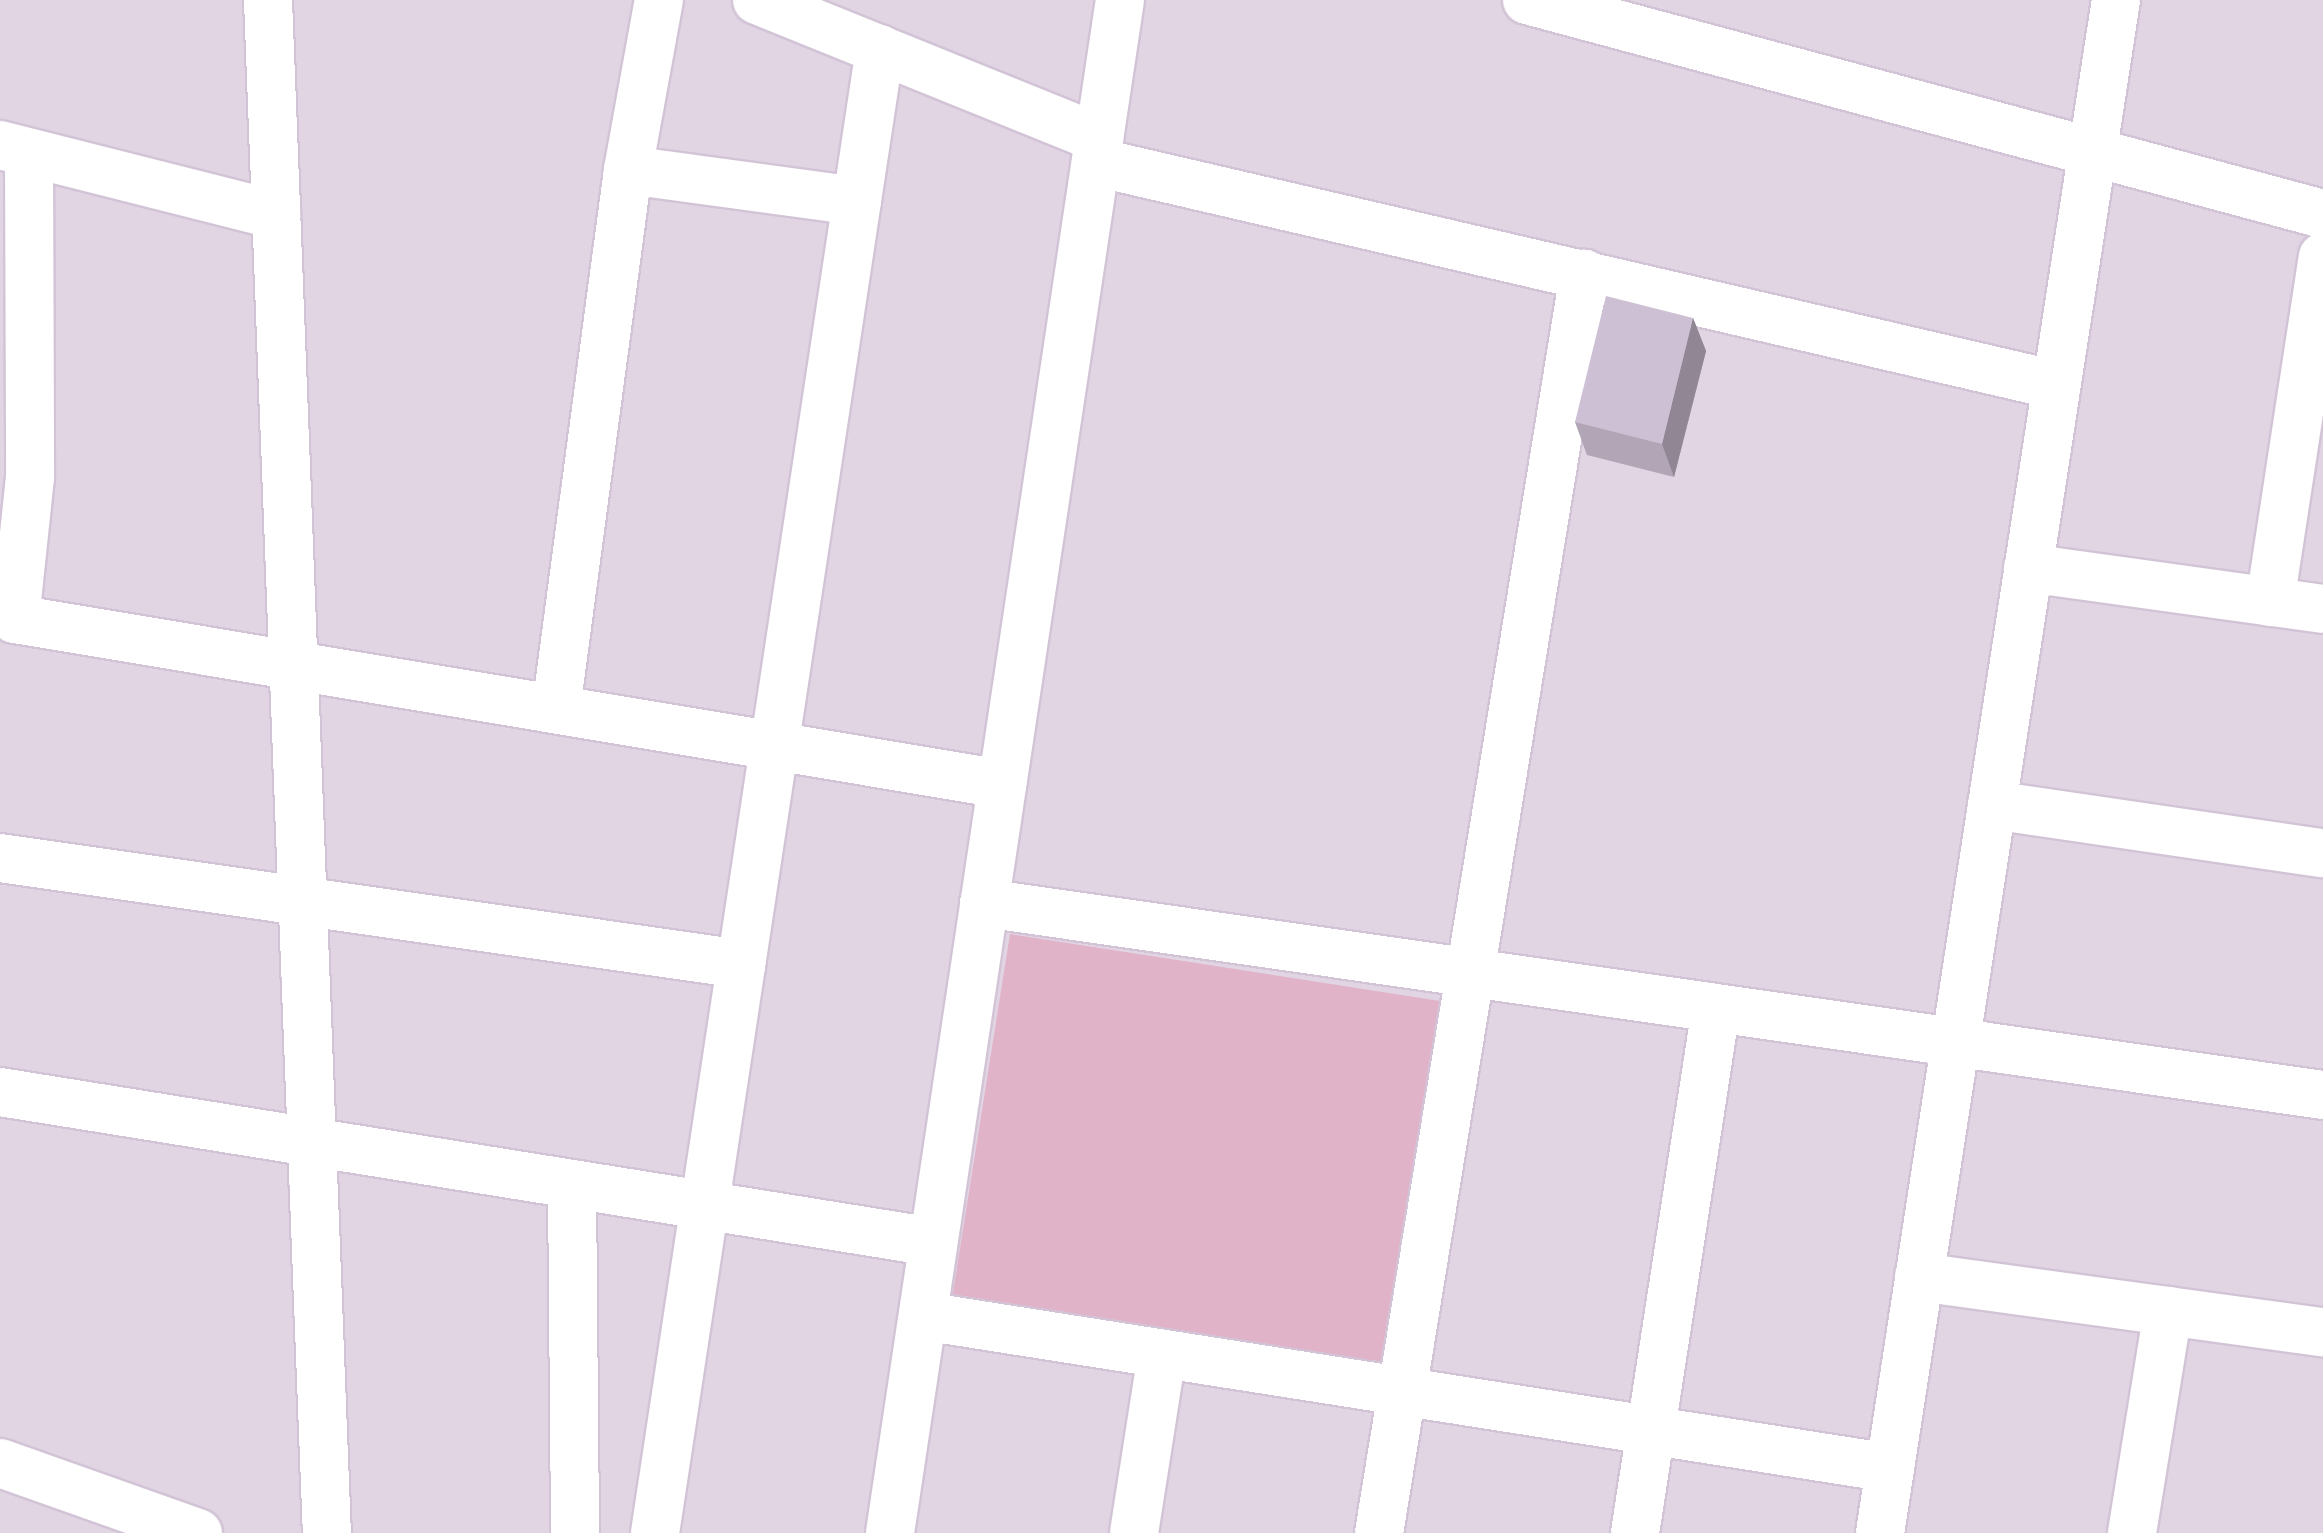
<!DOCTYPE html>
<html>
<head>
<meta charset="utf-8">
<style>
  body { margin:0 }
  #map { position:relative; width:2323px; height:1533px; overflow:hidden; background:#efe6f1; font-family:Cabin,sans-serif }
  div>[style] { position:absolute }
  .residential>* { inset:0; background:#e1d5e4 }
  .green>* { inset:0; background:#e1b3c9 }
  .roads { filter:drop-shadow(2px 0 #d2c4d6) drop-shadow(-2px 0 #d2c4d6) drop-shadow(0 2px #d2c4d6) drop-shadow(0 -2px #d2c4d6) }
  .minor>* { height:48px; margin:-24px; padding:0 24px; transform-origin:24px; border-radius:24px; background:#fff }
  .wall>* { inset:0; background:#b1a5b6 }
  .shaded-wall>* { inset:0; background:#908694 }
  .building>* { inset:0; background:#cec0d4 }
  span { translate:-50% -50%; white-space:nowrap; text-align:center; line-height:1.15; -webkit-text-stroke:8px #fff; paint-order:stroke }
</style>
</head>
<body>
<div id="map">
  <div class="residential">
    <i style="clip-path:polygon(0 0,2323px 0,2323px 1533px,0 1533px)"></i>
  </div>
  <div class="green">
    <i style="clip-path:polygon(1010px 934px,1440px 1001px,1382px 1366px,952px 1299px)"></i>
  </div>
  <div class="roads">
    <div class="minor">
      <i style="left:268px;top:0;width:1534px;rotate:87.8deg"></i>
      <i style="left:757px;top:0;width:369px;rotate:22deg"></i>
      <i style="left:1527px;top:0;width:824px;rotate:15.05deg"></i>
      <i style="left:0;top:145px;width:285px;rotate:14.2deg"></i>
      <i style="left:29px;top:153px;width:324px;rotate:89.8deg"></i>
      <i style="left:30px;top:477px;width:143px;rotate:96deg"></i>
      <i style="left:15px;top:619px;width:1001px;rotate:9.49deg"></i>
      <i style="left:1096px;top:162px;width:986px;rotate:13.08deg"></i>
      <i style="left:628px;top:170px;width:231px;rotate:7.7deg"></i>
      <i style="left:2028px;top:568px;width:298px;rotate:7.9deg"></i>
      <i style="left:2270px;top:602px;width:349px;rotate:-81.3deg"></i>
      <i style="left:556px;top:709px;width:544px;rotate:-82.39deg"></i>
      <i style="left:628px;top:170px;width:173px;rotate:-79.7deg"></i>
      <i style="left:1992px;top:805px;width:334px;rotate:8.3deg"></i>
      <i style="left:0;top:858px;width:749px;rotate:8.14deg"></i>
      <i style="left:984px;top:903px;width:1353px;rotate:8.16deg"></i>
      <i style="left:0;top:1092px;width:945px;rotate:9.13deg"></i>
      <i style="left:572px;top:1184px;width:349px;rotate:89.5deg"></i>
      <i style="left:1919px;top:1277px;width:408px;rotate:7.8deg"></i>
      <i style="left:923px;top:1316px;width:979px;rotate:8.93deg"></i>
      <i style="left:0;top:1463px;width:210px;rotate:19.5deg"></i>
      <i style="left:655px;top:1533px;width:1501px;rotate:-81.38deg"></i>
      <i style="left:890px;top:1533px;width:1550px;rotate:-81.47deg"></i>
      <i style="left:1134px;top:1533px;width:181px;rotate:-81.1deg"></i>
      <i style="left:1379px;top:1533px;width:1276px;rotate:-80.75deg"></i>
      <i style="left:1635px;top:1533px;width:531px;rotate:-81.23deg"></i>
      <i style="left:1880px;top:1533px;width:1551px;rotate:-81.25deg"></i>
      <i style="left:2132px;top:1533px;width:225px;rotate:-80.8deg"></i>
    </div>
  </div>
  <div class="wall">
    <i style="clip-path:polygon(1693px 318px,1706px 351px,1674px 477px,1587px 455px,1575px 422px)"></i>
  </div>
  <div class="shaded-wall">
    <i style="clip-path:polygon(1693px 318px,1706px 351px,1674px 477px,1662px 444px)"></i>
  </div>
  <div class="building">
    <i style="clip-path:polygon(1606px 296px,1693px 318px,1662px 444px,1575px 422px)"></i>
  </div>
</div>
</body>
</html>
